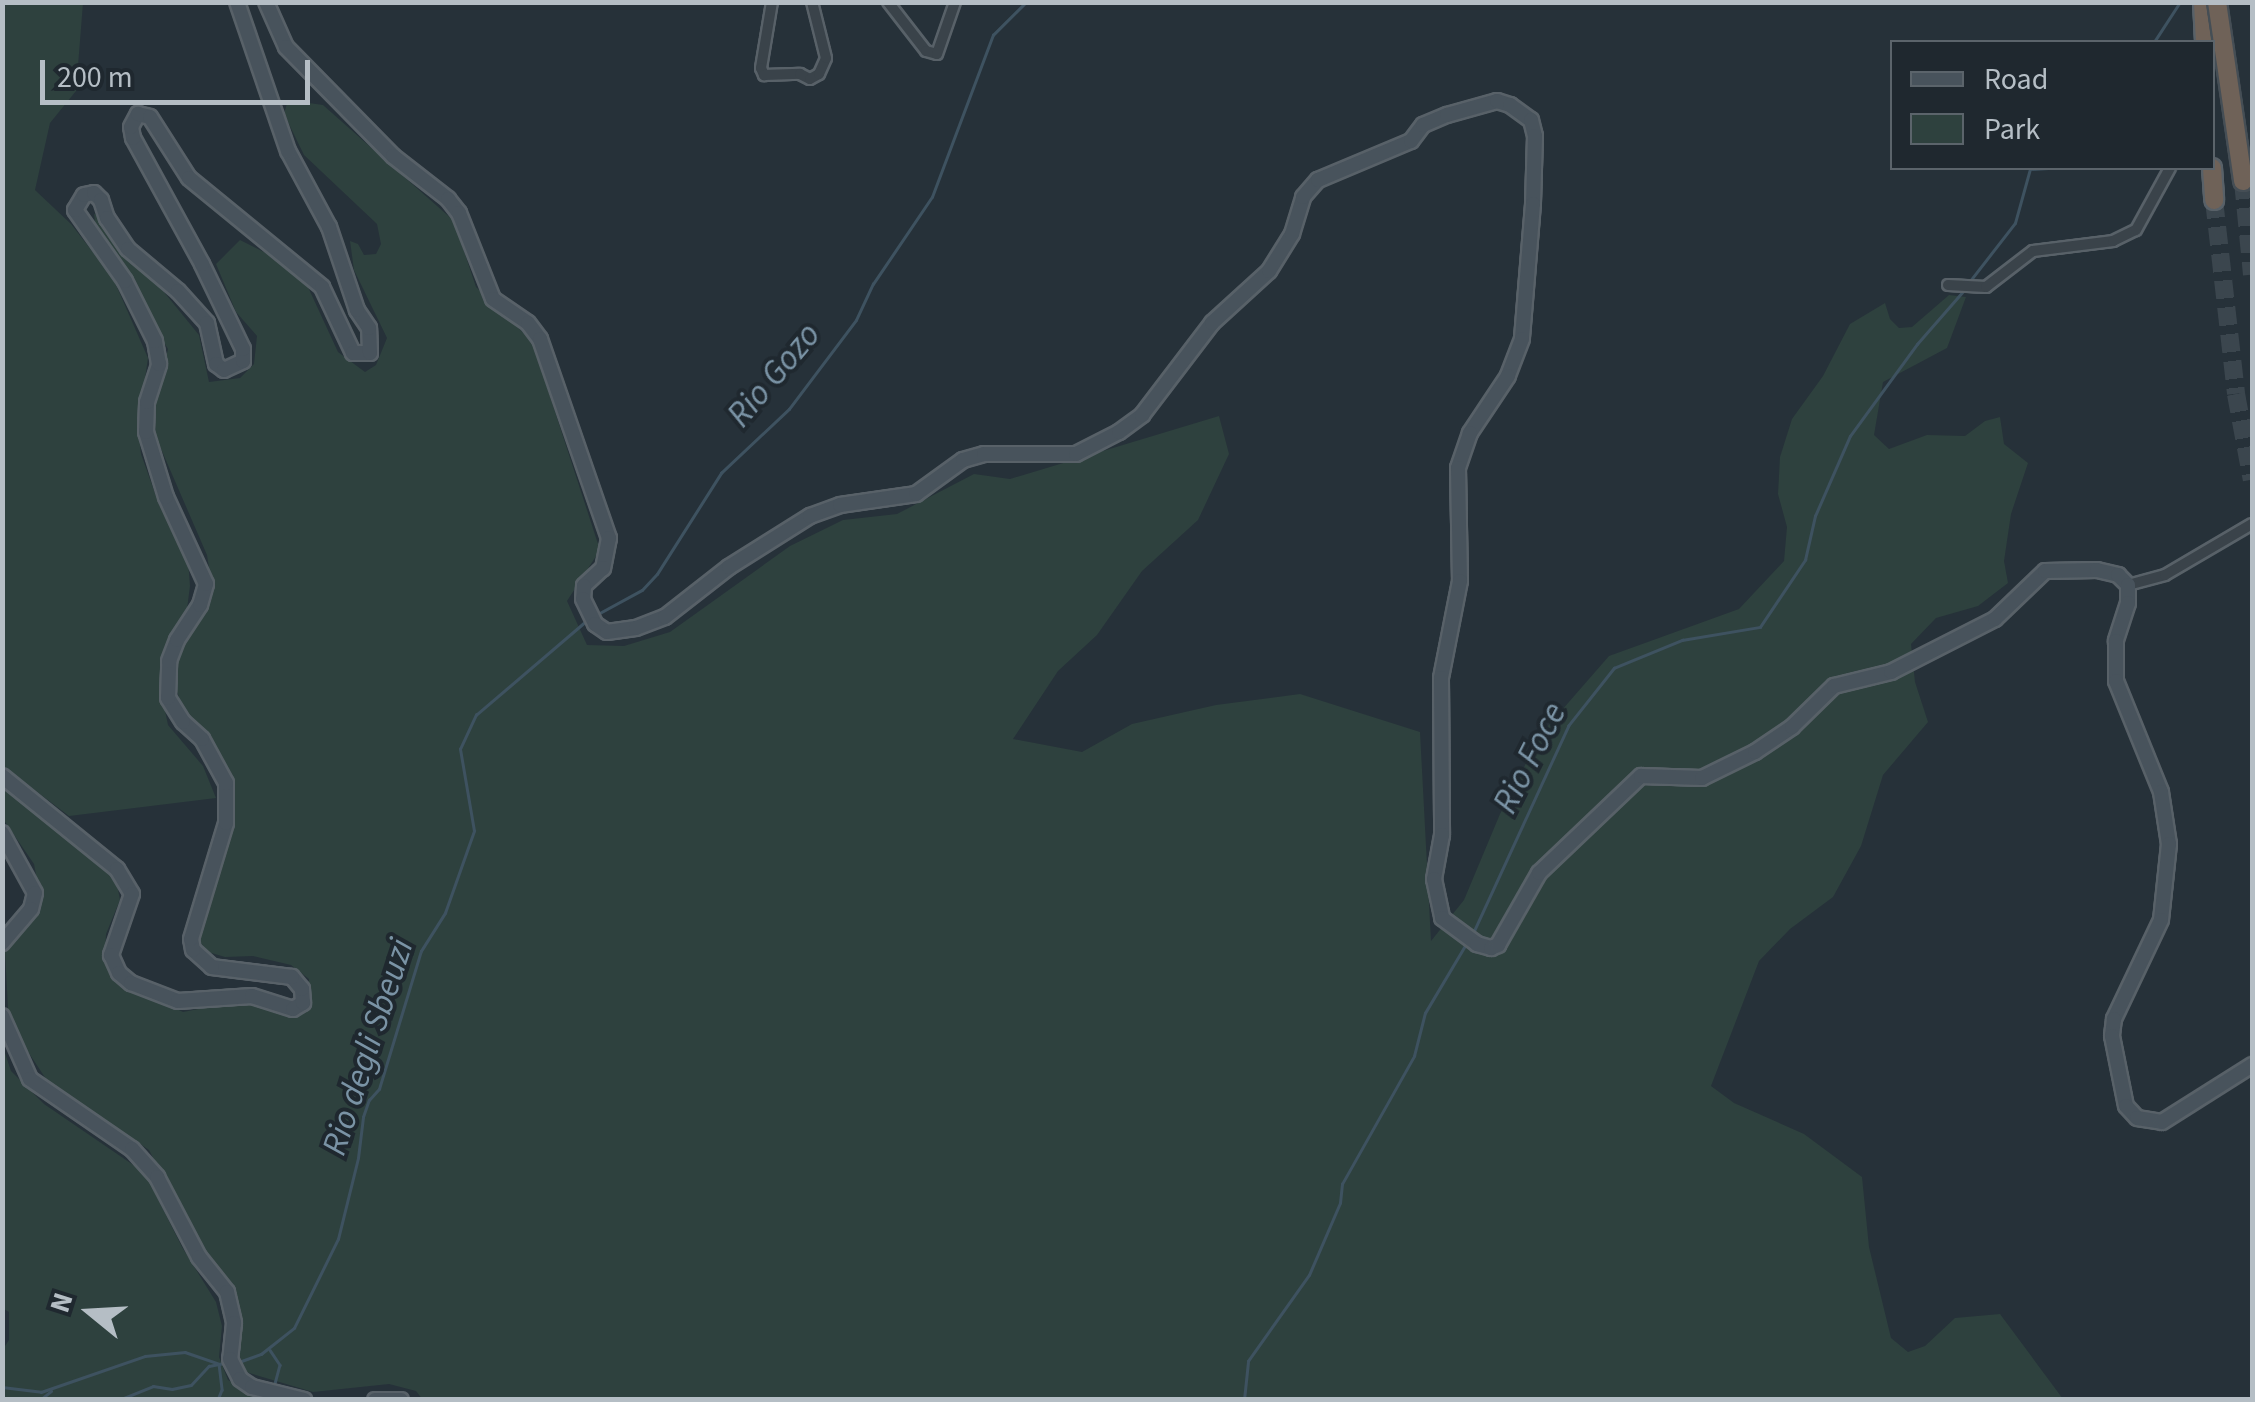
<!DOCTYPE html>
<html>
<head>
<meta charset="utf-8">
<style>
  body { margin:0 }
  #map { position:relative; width:2255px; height:1402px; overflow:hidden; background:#263139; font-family:"Source Sans 3",sans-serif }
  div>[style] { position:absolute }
  .green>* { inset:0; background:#2e413e }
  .stream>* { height:2.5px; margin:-1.25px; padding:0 1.25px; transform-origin:1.25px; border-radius:1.25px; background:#3e5260 }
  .highway-tunnel>* { height:18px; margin-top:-9px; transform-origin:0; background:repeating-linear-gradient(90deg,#3b464e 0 18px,transparent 0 27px) }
  .roads { filter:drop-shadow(2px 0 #586168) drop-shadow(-2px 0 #586168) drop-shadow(0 2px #586168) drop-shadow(0 -2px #586168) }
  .street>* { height:10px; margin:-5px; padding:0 5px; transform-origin:5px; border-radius:5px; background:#3a434a }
  .secondary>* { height:14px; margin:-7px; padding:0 7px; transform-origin:7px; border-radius:7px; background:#48535c }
  .highway>* { height:18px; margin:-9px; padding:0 9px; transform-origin:9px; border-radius:9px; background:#6f6258 }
  .bridges { filter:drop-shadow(2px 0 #454e55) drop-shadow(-2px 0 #454e55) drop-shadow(0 2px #454e55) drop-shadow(0 -2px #454e55) }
  .highway-bridge>* { height:18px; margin:-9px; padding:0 9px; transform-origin:9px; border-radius:9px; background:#6f6258 }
  span { translate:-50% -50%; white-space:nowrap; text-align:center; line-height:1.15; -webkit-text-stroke:8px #1f282f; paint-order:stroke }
  .water-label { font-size:35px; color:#7a93a5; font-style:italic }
  .frame { position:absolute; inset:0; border:5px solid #b5bec5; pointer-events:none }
  .legend { position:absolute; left:1890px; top:40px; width:325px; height:130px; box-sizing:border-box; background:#1f282f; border:2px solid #5b646b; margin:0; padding:12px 18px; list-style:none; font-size:30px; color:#b5bec5 }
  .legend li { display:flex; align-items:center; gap:20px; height:50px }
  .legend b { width:50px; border:2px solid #5b646b }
  .north { position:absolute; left:40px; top:1262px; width:100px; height:100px; -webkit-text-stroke:8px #1f282f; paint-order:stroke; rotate:288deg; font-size:28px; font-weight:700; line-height:40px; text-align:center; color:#b5bec5 }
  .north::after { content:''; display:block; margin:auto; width:35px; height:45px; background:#b5bec5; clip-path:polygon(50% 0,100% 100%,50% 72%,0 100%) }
  .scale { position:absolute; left:40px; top:60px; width:270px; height:45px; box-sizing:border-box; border:5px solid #b5bec5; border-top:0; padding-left:12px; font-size:30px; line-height:35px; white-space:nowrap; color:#b5bec5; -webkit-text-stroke:8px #1f282f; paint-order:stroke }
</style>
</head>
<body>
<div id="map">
  <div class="green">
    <i style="clip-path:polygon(2px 3px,83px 3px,76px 91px,50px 123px,35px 190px,71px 224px,113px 278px,148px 358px,138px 427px,141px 454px,160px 507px,188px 560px,190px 586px,187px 609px,167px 645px,161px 691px,168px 725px,203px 766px,216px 798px,69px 816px,3px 766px)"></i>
    <i style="clip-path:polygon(288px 100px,323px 105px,454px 221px,476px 287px,532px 341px,600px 550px,567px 601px,587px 645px,624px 646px,670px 632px,790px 546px,843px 520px,897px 514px,974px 474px,1010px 479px,1219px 416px,1229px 454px,1198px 520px,1142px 571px,1097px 635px,1058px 671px,1013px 739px,1082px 752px,1132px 724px,1216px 705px,1300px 694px,1420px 732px,1431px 941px,1464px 900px,1500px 814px,1541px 734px,1609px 656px,1739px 609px,1784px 561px,1787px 527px,1778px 494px,1780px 457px,1792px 419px,1823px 376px,1850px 324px,1885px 303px,1890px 319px,1899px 328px,1912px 327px,1949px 295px,1966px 297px,1947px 348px,1883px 382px,1874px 435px,1889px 449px,1927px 435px,1965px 436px,1985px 421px,2000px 417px,2004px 444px,2028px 463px,2011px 514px,2004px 561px,2008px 583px,1978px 606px,1936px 618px,1911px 644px,1915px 682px,1928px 722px,1883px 775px,1861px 846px,1833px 897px,1790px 929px,1759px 961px,1711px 1086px,1734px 1103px,1804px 1134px,1862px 1177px,1869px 1247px,1891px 1338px,1908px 1352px,1925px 1346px,1955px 1318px,2000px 1314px,2063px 1399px,423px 1400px,416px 1391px,389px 1384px,313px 1392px,246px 1372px,238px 1352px,238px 1298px,196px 1240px,149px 1150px,46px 1079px,17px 1035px,8px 1009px,5px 952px,32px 920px,40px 896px,34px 864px,3px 819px,2px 783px,101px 863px,117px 884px,120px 900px,106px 934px,105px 957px,125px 984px,183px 1012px,244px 1000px,281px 1014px,298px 1014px,309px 1005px,309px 979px,291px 965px,253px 956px,225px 957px,208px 952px,199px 941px,229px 827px,230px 777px,206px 735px,183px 708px,173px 681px,175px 660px,211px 581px,207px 555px,155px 435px,156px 399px,168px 349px,96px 229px,94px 214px,101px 216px,125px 255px,155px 281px,199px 335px,209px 382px,240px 378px,254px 364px,257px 336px,236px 312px,216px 264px,240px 240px,278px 259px,308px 287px,338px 352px,365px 372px,376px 365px,387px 338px,354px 270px,350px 241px,358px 244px,364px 255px,376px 254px,381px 244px,377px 224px,304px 155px,284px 114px)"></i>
    <i style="clip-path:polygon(2px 1044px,11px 1071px,44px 1104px,145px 1173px,182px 1247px,216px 1302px,222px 1326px,219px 1357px,228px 1380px,264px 1399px,3px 1399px,3px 1349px,9px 1340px,9px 1312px,2px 1308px)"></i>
  </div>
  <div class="stream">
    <i style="left:2154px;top:42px;width:48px;rotate:-57deg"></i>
    <i style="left:1970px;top:281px;width:73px;rotate:-52.2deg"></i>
    <i style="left:2015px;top:223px;width:56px;rotate:-74.5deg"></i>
    <i style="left:2030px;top:169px;width:18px;rotate:-3deg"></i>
    <i style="left:596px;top:615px;width:52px;rotate:-28.5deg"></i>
    <i style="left:642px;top:590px;width:22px;rotate:-47deg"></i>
    <i style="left:657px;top:574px;width:120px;rotate:-57.6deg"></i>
    <i style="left:721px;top:473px;width:93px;rotate:-43.3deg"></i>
    <i style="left:789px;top:409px;width:111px;rotate:-53deg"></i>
    <i style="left:856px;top:320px;width:40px;rotate:-65deg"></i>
    <i style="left:873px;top:284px;width:105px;rotate:-55.9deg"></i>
    <i style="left:932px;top:197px;width:173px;rotate:-69.4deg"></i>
    <i style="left:993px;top:35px;width:47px;rotate:-45deg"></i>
    <i style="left:1473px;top:933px;width:228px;rotate:-65.3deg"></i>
    <i style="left:1568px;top:726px;width:74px;rotate:-51.6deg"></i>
    <i style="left:1614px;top:668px;width:74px;rotate:-22.4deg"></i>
    <i style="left:1682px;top:640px;width:79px;rotate:-9.5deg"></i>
    <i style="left:1760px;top:627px;width:81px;rotate:-56.1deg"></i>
    <i style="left:1805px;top:560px;width:45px;rotate:-77.2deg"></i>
    <i style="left:1815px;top:516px;width:87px;rotate:-66.4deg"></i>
    <i style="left:1850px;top:436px;width:114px;rotate:-53.9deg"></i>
    <i style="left:1917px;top:344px;width:74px;rotate:-48.8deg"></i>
    <i style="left:270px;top:1350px;width:18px;rotate:56deg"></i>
    <i style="left:280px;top:1365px;width:24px;rotate:105deg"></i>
    <i style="left:236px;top:1363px;width:27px;rotate:-20deg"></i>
    <i style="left:261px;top:1354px;width:42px;rotate:-38.2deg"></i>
    <i style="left:294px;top:1328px;width:99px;rotate:-63.7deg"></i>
    <i style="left:338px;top:1239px;width:83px;rotate:-76.1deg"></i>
    <i style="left:358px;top:1158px;width:41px;rotate:-83deg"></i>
    <i style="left:363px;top:1117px;width:18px;rotate:-71deg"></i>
    <i style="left:369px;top:1100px;width:15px;rotate:-48deg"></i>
    <i style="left:379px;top:1089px;width:144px;rotate:-73.1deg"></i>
    <i style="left:421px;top:951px;width:45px;rotate:-57.7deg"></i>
    <i style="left:445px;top:913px;width:87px;rotate:-70.5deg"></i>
    <i style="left:474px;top:831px;width:83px;rotate:-99.7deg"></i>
    <i style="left:460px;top:749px;width:38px;rotate:-65deg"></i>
    <i style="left:476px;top:715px;width:143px;rotate:-40.5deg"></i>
    <i style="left:2px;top:1387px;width:39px;rotate:7deg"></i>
    <i style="left:41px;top:1392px;width:110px;rotate:-19.1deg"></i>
    <i style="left:145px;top:1356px;width:40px;rotate:-5.7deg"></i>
    <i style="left:185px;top:1352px;width:36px;rotate:19deg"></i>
    <i style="left:219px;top:1364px;width:26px;rotate:83deg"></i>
    <i style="left:222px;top:1390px;width:11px;rotate:112deg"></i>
    <i style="left:40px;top:1400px;width:14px;rotate:-39deg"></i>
    <i style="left:119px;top:1400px;width:37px;rotate:-22deg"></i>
    <i style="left:153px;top:1386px;width:19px;rotate:9deg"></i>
    <i style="left:172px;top:1389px;width:19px;rotate:-12deg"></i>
    <i style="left:191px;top:1385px;width:26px;rotate:-47deg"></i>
    <i style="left:209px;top:1366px;width:16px;rotate:-11deg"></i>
    <i style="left:1244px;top:1400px;width:39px;rotate:-84deg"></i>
    <i style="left:1248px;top:1361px;width:105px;rotate:-54.7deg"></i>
    <i style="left:1309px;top:1275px;width:78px;rotate:-66.7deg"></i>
    <i style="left:1340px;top:1203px;width:19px;rotate:-84deg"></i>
    <i style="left:1342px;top:1184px;width:147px;rotate:-60.6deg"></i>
    <i style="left:1414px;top:1056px;width:44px;rotate:-75.7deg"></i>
    <i style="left:1425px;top:1013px;width:80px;rotate:-59.3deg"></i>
  </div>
  <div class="highway-tunnel">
    <i style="left:2243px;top:181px;width:94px;rotate:84.5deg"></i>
    <i style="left:2214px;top:200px;width:195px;rotate:83.5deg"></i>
    <i style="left:2236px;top:394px;width:87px;rotate:79.5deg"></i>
  </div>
  <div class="roads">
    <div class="street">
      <i style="left:772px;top:2px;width:67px;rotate:99.5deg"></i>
      <i style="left:761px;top:68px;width:8px;rotate:67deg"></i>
      <i style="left:764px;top:75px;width:36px;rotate:-2deg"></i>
      <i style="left:800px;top:74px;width:11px;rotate:27deg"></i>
      <i style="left:810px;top:79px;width:10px;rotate:-29deg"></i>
      <i style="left:819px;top:74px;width:17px;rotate:-66deg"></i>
      <i style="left:826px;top:58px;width:58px;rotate:-104deg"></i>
      <i style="left:888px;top:2px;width:62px;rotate:52.2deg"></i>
      <i style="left:926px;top:51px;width:11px;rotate:15deg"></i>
      <i style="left:937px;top:54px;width:55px;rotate:-70.9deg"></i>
      <i style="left:1948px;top:285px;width:38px;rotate:3deg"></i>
      <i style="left:1986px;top:287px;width:59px;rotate:-37.5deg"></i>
      <i style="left:2033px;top:251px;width:81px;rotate:-7.1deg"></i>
      <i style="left:2113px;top:241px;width:25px;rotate:-26deg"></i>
      <i style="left:2136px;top:230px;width:71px;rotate:-61.3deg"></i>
      <i style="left:2128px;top:585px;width:38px;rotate:-15deg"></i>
      <i style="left:2165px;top:575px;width:101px;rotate:-30.4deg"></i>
    </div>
    <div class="secondary">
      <i style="left:266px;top:2px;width:49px;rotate:66deg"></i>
      <i style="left:286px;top:47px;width:153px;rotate:45.5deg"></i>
      <i style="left:393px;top:156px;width:70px;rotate:38deg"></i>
      <i style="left:448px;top:199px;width:18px;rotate:52deg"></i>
      <i style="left:459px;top:213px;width:92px;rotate:68.4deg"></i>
      <i style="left:493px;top:299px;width:42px;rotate:34.4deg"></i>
      <i style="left:528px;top:323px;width:20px;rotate:53deg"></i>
      <i style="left:540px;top:339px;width:211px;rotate:70.9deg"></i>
      <i style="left:609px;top:538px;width:31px;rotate:101deg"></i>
      <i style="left:603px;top:568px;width:26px;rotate:137deg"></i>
      <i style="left:584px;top:586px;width:13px;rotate:94deg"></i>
      <i style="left:583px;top:599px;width:28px;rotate:64deg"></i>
      <i style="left:595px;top:624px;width:14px;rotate:34deg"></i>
      <i style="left:607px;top:632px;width:29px;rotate:-8deg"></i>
      <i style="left:636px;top:628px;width:31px;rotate:-21deg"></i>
      <i style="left:665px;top:617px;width:81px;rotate:-38deg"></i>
      <i style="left:729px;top:567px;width:96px;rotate:-32.2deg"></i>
      <i style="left:810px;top:516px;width:32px;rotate:-20deg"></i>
      <i style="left:840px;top:505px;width:77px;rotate:-8.2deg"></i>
      <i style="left:916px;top:494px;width:58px;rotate:-35.9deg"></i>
      <i style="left:963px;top:460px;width:22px;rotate:-16deg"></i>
      <i style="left:984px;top:454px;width:92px"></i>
      <i style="left:1076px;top:454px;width:48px;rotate:-27.1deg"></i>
      <i style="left:1119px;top:432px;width:29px;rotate:-36deg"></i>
      <i style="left:1142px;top:415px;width:116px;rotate:-52.7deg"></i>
      <i style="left:1212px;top:323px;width:77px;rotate:-42.4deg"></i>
      <i style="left:1269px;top:271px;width:44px;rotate:-58.1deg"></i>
      <i style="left:1292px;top:234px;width:39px;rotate:-73deg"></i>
      <i style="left:1303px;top:197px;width:23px;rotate:-49deg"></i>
      <i style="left:1318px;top:180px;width:101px;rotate:-22.8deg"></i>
      <i style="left:1411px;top:141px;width:20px;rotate:-53deg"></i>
      <i style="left:1423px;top:125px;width:26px;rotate:-23deg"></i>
      <i style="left:1447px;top:115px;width:52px;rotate:-15.6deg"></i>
      <i style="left:1497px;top:101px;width:14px;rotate:17deg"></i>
      <i style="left:1510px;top:105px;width:26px;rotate:36deg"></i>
      <i style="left:1531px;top:120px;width:16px;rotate:76deg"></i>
      <i style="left:1535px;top:136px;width:68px;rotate:91.7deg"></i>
      <i style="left:1533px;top:204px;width:135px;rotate:94.7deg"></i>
      <i style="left:1522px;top:339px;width:40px;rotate:111deg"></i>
      <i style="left:1508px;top:376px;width:69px;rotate:123.7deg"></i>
      <i style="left:1470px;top:433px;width:37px;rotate:109deg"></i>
      <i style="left:1458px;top:468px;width:113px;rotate:89deg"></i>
      <i style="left:1460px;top:581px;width:99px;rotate:101.1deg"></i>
      <i style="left:1441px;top:678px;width:157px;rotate:89.6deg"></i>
      <i style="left:1442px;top:835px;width:45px;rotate:100.3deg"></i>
      <i style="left:1434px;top:879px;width:40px;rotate:78deg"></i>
      <i style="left:1442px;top:918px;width:44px;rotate:36.6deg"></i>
      <i style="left:1477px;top:944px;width:15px;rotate:16deg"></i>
      <i style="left:1491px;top:948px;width:8px;rotate:-23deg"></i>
      <i style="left:1498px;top:945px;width:83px;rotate:-60.3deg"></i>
      <i style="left:1539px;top:873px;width:141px;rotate:-43.6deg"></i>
      <i style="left:1641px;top:776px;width:61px;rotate:1.9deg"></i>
      <i style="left:1702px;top:778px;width:59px;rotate:-26.1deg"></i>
      <i style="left:1755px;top:752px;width:45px;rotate:-34deg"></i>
      <i style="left:1792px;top:727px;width:59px;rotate:-44.3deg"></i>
      <i style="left:1834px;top:686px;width:59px;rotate:-13.8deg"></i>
      <i style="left:1891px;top:672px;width:117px;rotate:-27deg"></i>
      <i style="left:1995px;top:619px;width:69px;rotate:-43.8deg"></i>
      <i style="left:2045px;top:571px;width:52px;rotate:-1.1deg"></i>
      <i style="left:2097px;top:570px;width:22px;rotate:13deg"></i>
      <i style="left:2118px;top:575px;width:14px;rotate:45deg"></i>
      <i style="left:2128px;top:585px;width:18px;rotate:90deg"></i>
      <i style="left:2128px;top:603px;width:40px;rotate:108deg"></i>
      <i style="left:2116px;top:641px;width:40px;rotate:90deg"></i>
      <i style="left:2116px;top:681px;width:120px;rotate:67.9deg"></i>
      <i style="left:2161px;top:792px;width:53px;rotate:81.3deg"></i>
      <i style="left:2169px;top:844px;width:76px;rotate:96deg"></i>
      <i style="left:2161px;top:920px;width:110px;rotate:115.4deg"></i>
      <i style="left:2114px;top:1019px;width:17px;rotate:97deg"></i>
      <i style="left:2112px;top:1036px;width:71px;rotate:78.7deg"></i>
      <i style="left:2126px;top:1106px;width:16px;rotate:47deg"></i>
      <i style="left:2137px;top:1118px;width:25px;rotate:9deg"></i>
      <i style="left:2162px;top:1122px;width:107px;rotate:-32.3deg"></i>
      <i style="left:2px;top:776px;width:148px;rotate:39deg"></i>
      <i style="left:117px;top:869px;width:29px;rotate:59deg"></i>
      <i style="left:132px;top:894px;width:65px;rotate:109deg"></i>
      <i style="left:111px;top:955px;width:20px;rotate:66deg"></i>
      <i style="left:119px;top:973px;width:16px;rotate:40deg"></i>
      <i style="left:131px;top:983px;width:50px;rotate:21deg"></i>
      <i style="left:178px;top:1001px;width:74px;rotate:-3.9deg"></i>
      <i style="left:252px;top:996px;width:43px;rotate:17.6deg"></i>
      <i style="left:293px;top:1009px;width:12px;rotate:-31deg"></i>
      <i style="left:303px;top:1003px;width:14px;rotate:-94deg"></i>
      <i style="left:302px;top:989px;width:16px;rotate:-130deg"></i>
      <i style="left:292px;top:977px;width:81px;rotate:-172.9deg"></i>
      <i style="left:212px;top:967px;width:25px;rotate:-138deg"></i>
      <i style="left:193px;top:950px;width:11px;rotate:-100deg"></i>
      <i style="left:191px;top:939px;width:121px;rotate:-73.2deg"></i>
      <i style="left:226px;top:823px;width:40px;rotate:-90deg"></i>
      <i style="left:226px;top:783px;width:50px;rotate:-118.6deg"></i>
      <i style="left:202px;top:739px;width:25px;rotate:-138deg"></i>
      <i style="left:183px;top:722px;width:28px;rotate:-122deg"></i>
      <i style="left:168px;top:698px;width:37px;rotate:-88deg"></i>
      <i style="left:169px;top:661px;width:22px;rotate:-69deg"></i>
      <i style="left:177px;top:640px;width:42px;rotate:-56.7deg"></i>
      <i style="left:200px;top:605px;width:22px;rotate:-74deg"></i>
      <i style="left:206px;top:584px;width:96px;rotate:-114.7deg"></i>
      <i style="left:166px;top:497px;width:68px;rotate:-107.1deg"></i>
      <i style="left:146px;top:432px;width:30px;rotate:-88deg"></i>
      <i style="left:147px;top:402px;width:40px;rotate:-72deg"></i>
      <i style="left:159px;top:364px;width:23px;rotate:-100deg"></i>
      <i style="left:155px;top:341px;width:67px;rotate:-116.6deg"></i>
      <i style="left:125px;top:281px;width:87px;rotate:-125.2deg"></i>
      <i style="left:75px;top:210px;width:17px;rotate:-59deg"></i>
      <i style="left:84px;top:195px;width:10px;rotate:-11deg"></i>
      <i style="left:94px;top:193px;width:10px;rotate:45deg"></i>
      <i style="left:101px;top:200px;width:19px;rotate:72deg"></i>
      <i style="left:107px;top:218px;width:37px;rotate:56deg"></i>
      <i style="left:128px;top:249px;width:65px;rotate:40deg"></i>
      <i style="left:178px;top:291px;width:43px;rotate:47.8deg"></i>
      <i style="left:207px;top:323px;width:42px;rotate:77.6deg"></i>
      <i style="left:216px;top:364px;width:10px;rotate:37deg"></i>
      <i style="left:224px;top:370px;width:21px;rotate:-25deg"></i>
      <i style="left:243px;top:361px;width:12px;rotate:-90deg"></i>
      <i style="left:243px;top:349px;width:94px;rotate:-115.8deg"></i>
      <i style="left:202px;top:264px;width:144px;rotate:-118.7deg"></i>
      <i style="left:133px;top:138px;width:11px;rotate:-100deg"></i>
      <i style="left:131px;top:127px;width:15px;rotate:-62deg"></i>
      <i style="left:138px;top:114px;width:12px;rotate:14deg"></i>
      <i style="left:150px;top:117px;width:72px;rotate:57.4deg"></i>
      <i style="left:189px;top:178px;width:172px;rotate:39.3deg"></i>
      <i style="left:322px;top:287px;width:73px;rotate:64.8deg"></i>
      <i style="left:353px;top:353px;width:17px"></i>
      <i style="left:370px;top:353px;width:25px;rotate:-92deg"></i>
      <i style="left:369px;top:328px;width:22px;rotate:-124deg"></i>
      <i style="left:357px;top:310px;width:88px;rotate:-108.6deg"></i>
      <i style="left:329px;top:227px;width:86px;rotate:-118.3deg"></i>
      <i style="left:288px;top:151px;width:157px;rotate:-108.9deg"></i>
      <i style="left:2px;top:833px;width:68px;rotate:61.2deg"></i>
      <i style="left:35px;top:893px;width:16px;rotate:104deg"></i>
      <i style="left:31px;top:909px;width:45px;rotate:130.5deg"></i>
      <i style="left:2px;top:1016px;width:69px;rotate:66deg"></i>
      <i style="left:30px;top:1079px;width:124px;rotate:34.5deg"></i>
      <i style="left:132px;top:1149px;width:38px;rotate:48deg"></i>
      <i style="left:157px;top:1177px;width:90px;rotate:62.3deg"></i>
      <i style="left:199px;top:1257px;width:45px;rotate:51.3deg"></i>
      <i style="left:227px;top:1292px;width:32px;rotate:77deg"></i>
      <i style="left:234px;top:1323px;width:36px;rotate:96deg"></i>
      <i style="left:230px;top:1359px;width:22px;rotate:63deg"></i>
      <i style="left:240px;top:1379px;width:14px;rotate:34deg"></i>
      <i style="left:252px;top:1387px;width:54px;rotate:14deg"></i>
      <i style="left:375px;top:1400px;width:26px"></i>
    </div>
    <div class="highway">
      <i style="left:2203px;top:2px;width:40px;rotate:87.1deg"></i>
      <i style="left:2212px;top:168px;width:32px;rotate:86deg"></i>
    </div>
  </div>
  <div class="bridges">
    <div class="highway-bridge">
      <i style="left:2217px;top:2px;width:181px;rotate:81.7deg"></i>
    </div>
  </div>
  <div class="water-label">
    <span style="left:774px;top:375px;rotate:-50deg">Rio Gozo</span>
    <span style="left:1530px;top:758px;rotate:-63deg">Rio Foce</span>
    <span style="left:368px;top:1047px;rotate:-72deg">Rio degli Sbeuzi</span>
  </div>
  <div class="frame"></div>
  <ul class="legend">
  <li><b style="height:12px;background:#48535c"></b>Road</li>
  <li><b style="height:28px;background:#2e413e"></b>Park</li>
  </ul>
  <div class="north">N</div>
  <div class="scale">200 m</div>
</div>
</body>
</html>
